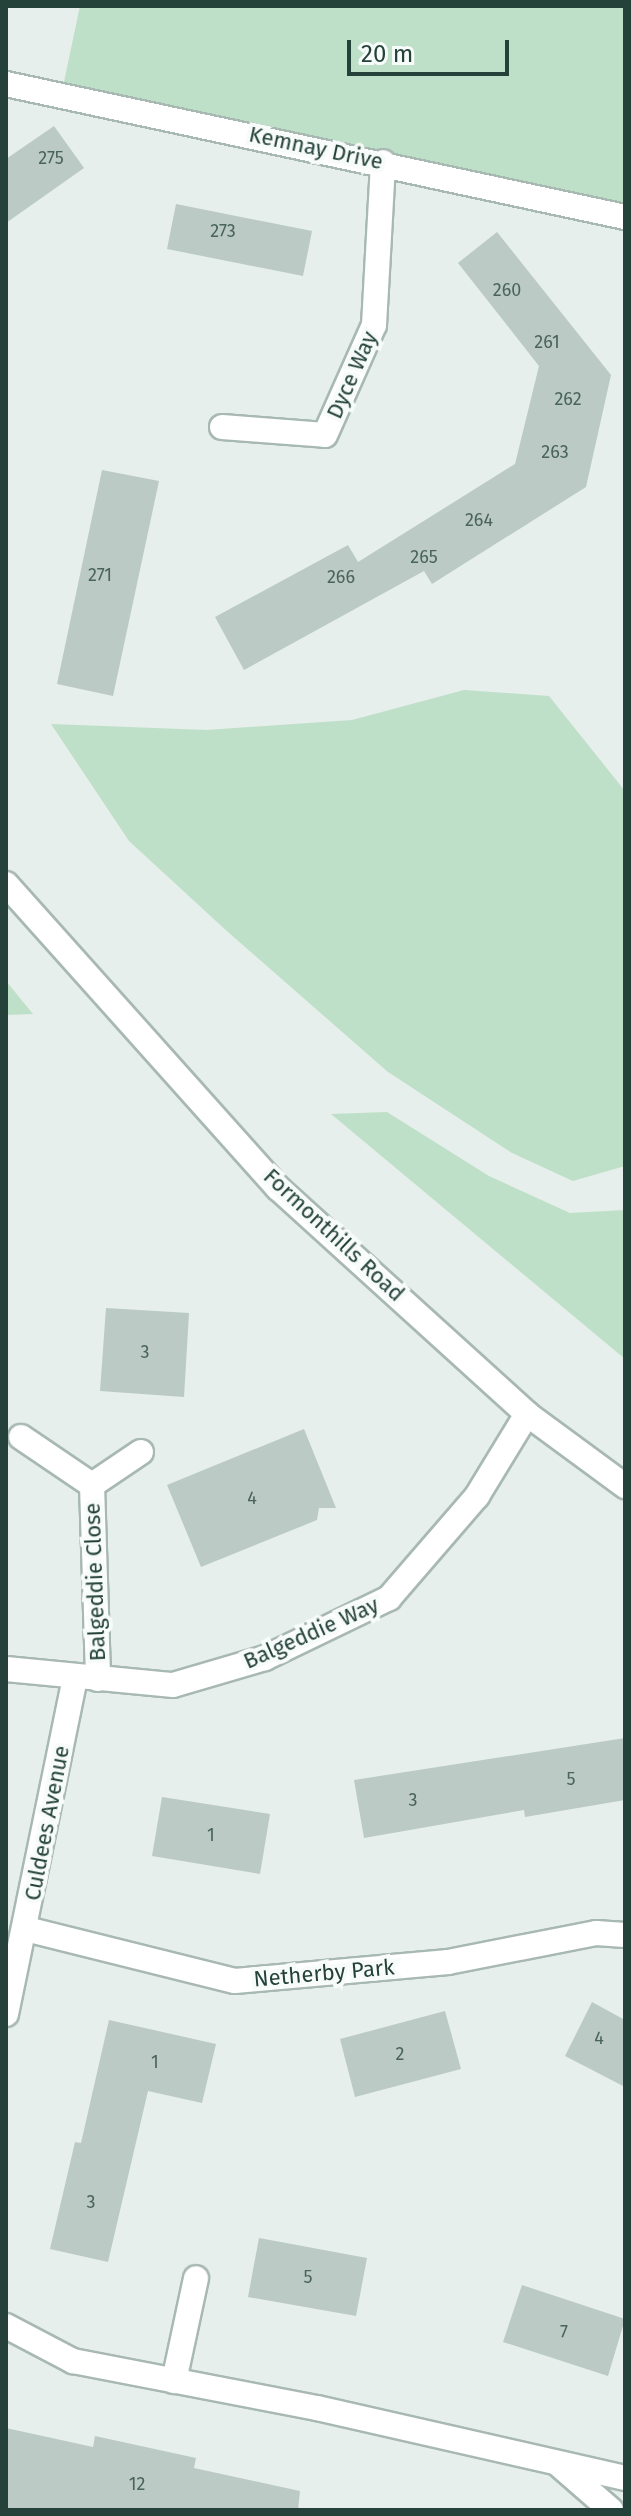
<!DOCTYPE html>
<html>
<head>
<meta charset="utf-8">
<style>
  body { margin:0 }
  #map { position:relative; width:631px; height:2516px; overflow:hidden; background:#e6efeb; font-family:"Fira Sans",sans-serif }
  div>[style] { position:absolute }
  .green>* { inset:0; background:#bfe0c8 }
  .building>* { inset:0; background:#bbcac4 }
  .roads { filter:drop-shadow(2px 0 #a8b8b2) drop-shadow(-2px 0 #a8b8b2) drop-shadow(0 2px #a8b8b2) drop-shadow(0 -2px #a8b8b2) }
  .service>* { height:24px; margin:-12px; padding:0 12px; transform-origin:12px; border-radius:12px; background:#fff }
  .minor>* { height:24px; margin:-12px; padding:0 12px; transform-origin:12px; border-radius:12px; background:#fff }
  .tertiary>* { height:24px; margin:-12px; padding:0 12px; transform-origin:12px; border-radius:12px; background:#fff }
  span { translate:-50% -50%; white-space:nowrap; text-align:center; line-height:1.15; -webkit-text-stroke:8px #f7fbf9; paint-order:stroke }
  .number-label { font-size:18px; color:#4a645c }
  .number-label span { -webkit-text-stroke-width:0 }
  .street-label { font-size:22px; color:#24423a }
  .frame { position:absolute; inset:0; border:8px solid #24423a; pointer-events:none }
  .scale { position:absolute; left:347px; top:40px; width:162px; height:36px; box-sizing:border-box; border:4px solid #24423a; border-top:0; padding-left:10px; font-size:24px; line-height:28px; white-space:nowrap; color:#24423a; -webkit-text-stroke:6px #f7fbf9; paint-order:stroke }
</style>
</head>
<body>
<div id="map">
  <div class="green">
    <i style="clip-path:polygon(80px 6px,625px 6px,625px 217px,61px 96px)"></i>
    <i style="clip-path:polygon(464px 690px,549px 696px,625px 791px,625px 1166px,573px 1181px,512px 1153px,388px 1072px,229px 933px,129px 841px,51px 724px,207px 730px,352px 720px)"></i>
    <i style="clip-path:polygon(6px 981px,33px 1014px,6px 1015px)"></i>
    <i style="clip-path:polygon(387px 1112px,489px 1176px,570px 1213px,625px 1210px,625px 1359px,331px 1114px)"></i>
  </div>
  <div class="building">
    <i style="clip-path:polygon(54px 126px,84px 168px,6px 223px,6px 159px)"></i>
    <i style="clip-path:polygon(176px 204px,312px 231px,303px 276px,167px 249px)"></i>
    <i style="clip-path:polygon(497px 232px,611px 375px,586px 487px,432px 584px,424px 571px,244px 670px,215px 617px,348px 545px,358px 562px,515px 464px,539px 366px,458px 263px)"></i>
    <i style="clip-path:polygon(102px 470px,159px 481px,113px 696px,57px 684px)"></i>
    <i style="clip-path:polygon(106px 1308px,189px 1313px,184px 1397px,100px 1391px)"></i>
    <i style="clip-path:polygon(304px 1429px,336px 1508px,319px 1508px,317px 1520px,201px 1567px,167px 1485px)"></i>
    <i style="clip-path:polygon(625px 1738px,625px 1800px,525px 1817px,524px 1810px,364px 1838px,354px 1780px)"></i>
    <i style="clip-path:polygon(162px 1797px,270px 1814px,260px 1874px,152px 1856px)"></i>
    <i style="clip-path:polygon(592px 2002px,625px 2020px,625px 2087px,565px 2056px)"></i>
    <i style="clip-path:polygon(445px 2011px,461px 2069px,355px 2097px,340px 2039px)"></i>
    <i style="clip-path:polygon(109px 2020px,216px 2044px,202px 2103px,148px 2091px,108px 2262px,50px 2249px,75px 2142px,81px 2143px)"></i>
    <i style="clip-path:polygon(259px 2238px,367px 2258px,356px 2316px,248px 2297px)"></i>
    <i style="clip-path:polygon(522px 2285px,625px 2319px,608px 2376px,503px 2342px)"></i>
    <i style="clip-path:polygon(6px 2428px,93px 2447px,95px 2436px,196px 2458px,194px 2468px,300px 2491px,298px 2510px,6px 2510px)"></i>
  </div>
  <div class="roads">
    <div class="service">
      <i style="left:174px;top:2381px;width:105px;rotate:-77.9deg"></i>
      <i style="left:317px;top:2408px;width:316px;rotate:12.8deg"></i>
      <i style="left:558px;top:2464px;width:70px;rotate:41deg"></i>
    </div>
    <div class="minor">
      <i style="left:6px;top:84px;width:633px;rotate:12.13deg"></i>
      <i style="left:222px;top:427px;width:103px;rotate:4.4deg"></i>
      <i style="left:325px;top:435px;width:120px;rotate:-66deg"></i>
      <i style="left:374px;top:325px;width:163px;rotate:-86.8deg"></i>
      <i style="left:21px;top:1437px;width:86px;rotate:34.1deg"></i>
      <i style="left:92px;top:1485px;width:194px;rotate:88.2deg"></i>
      <i style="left:92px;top:1485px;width:59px;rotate:-34deg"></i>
      <i style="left:6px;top:1669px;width:168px;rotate:5.5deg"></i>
      <i style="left:173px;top:1685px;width:96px;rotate:-16.4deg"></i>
      <i style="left:265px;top:1658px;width:138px;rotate:-25.8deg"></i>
      <i style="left:389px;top:1598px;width:135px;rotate:-49.2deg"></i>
      <i style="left:477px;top:1496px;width:96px;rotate:-58.6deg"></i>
      <i style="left:26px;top:1929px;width:215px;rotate:14deg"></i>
      <i style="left:235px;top:1981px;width:214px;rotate:-5.1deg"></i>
      <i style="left:448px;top:1962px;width:151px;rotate:-11.1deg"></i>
      <i style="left:596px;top:1933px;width:29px;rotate:4deg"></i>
      <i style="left:6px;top:2014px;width:342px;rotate:-78.4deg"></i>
      <i style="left:6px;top:2326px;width:76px;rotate:27.6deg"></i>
      <i style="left:73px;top:2361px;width:248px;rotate:10.9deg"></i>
    </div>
    <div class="tertiary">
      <i style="left:6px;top:884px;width:408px;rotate:48.2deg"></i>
      <i style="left:278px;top:1188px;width:336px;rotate:42.2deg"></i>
      <i style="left:527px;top:1414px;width:122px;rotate:36.3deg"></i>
    </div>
  </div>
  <div class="number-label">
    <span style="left:51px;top:158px">275</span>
    <span style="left:223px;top:231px">273</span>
    <span style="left:507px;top:290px">260</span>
    <span style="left:547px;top:342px">261</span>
    <span style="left:568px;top:399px">262</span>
    <span style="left:555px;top:452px">263</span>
    <span style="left:479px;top:520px">264</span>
    <span style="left:424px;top:557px">265</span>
    <span style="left:100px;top:575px">271</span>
    <span style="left:341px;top:577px">266</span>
    <span style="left:145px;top:1352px">3</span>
    <span style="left:252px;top:1498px">4</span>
    <span style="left:571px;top:1779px">5</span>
    <span style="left:413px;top:1800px">3</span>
    <span style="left:211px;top:1835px">1</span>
    <span style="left:599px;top:2038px">4</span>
    <span style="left:400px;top:2054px">2</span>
    <span style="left:155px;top:2062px">1</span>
    <span style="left:91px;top:2202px">3</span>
    <span style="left:308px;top:2277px">5</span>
    <span style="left:564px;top:2332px">7</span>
    <span style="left:137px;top:2484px">12</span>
  </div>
  <div class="street-label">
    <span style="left:316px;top:148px;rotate:12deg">Kemnay Drive</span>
    <span style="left:352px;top:375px;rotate:-66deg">Dyce Way</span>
    <span style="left:334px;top:1235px;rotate:43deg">Formonthills Road</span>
    <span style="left:95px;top:1582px;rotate:-92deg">Balgeddie Close</span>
    <span style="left:311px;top:1633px;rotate:-24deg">Balgeddie Way</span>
    <span style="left:47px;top:1823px;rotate:-79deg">Culdees Avenue</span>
    <span style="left:324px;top:1973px;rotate:-5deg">Netherby Park</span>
  </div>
  <div class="frame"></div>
  <div class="scale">20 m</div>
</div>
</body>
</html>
